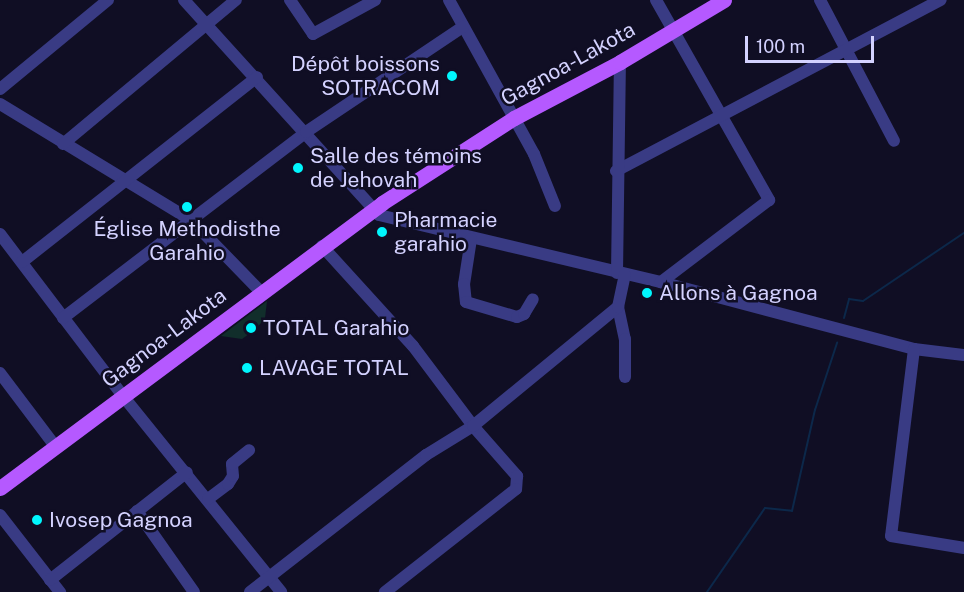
<!DOCTYPE html>
<html>
<head>
<meta charset="utf-8">
<style>
  body { margin:0 }
  #map { position:relative; width:964px; height:592px; overflow:hidden; background:#100e24; font-family:"Public Sans",sans-serif }
  div>[style] { position:absolute }
  .green>* { inset:0; background:#112e2b }
  .stream>* { height:2px; margin:-1px; padding:0 1px; transform-origin:1px; border-radius:1px; background:#0c284a }
  .minor>* { height:12px; margin:-6px; padding:0 6px; transform-origin:6px; border-radius:6px; background:#393b84 }
  .major>* { height:15px; margin:-7.5px; padding:0 7.5px; transform-origin:7.5px; border-radius:7.5px; background:#b559ff }
  .dots>* { width:16px; height:16px; translate:-50% -50%; box-sizing:border-box; border:3px solid #100e24; border-radius:50% }
  span { translate:-50% -50%; white-space:nowrap; text-align:center; line-height:1.15; -webkit-text-stroke:5px #100e24; paint-order:stroke }
  .poi-label { font-size:21px; color:#d4d2ff }
  .right { translate:-100% -50%; text-align:right }
  .left { translate:0 -50%; text-align:left }
  .street-label { font-size:21px; color:#d4d2ff }
  .scale { position:absolute; left:745px; top:36px; width:129px; height:27px; box-sizing:border-box; border:3px solid #d4d2ff; border-top:0; padding-left:8px; font-size:18px; line-height:21px; white-space:nowrap; color:#d4d2ff; -webkit-text-stroke:4px #100e24; paint-order:stroke }
</style>
</head>
<body>
<div id="map">
  <div class="green">
    <i style="clip-path:polygon(267px 301px,265px 318px,256px 329px,242px 339px,221px 336px)"></i>
  </div>
  <div class="stream">
    <i style="left:844px;top:318px;width:20px;rotate:-75deg"></i>
    <i style="left:849px;top:299px;width:14px;rotate:8deg"></i>
    <i style="left:863px;top:301px;width:122px;rotate:-34deg"></i>
    <i style="left:707px;top:592px;width:102px;rotate:-55.4deg"></i>
    <i style="left:765px;top:508px;width:27px;rotate:6deg"></i>
    <i style="left:792px;top:511px;width:104px;rotate:-77.2deg"></i>
    <i style="left:815px;top:410px;width:71px;rotate:-71.8deg"></i>
  </div>
  <div class="minor">
    <i style="left:184px;top:0;width:290px;rotate:47.8deg"></i>
    <i style="left:379px;top:215px;width:290px;rotate:13.4deg"></i>
    <i style="left:661px;top:282px;width:262px;rotate:14.8deg"></i>
    <i style="left:914px;top:349px;width:50px;rotate:6.8deg"></i>
    <i style="left:290px;top:0;width:41px;rotate:55.9deg"></i>
    <i style="left:313px;top:34px;width:71px;rotate:-28.7deg"></i>
    <i style="left:449px;top:0;width:176px;rotate:61.1deg"></i>
    <i style="left:534px;top:154px;width:56px;rotate:68deg"></i>
    <i style="left:656px;top:0;width:230px;rotate:60.5deg"></i>
    <i style="left:769px;top:200px;width:136px;rotate:142.8deg"></i>
    <i style="left:820px;top:0;width:159px;rotate:62.3deg"></i>
    <i style="left:0;top:89px;width:140px;rotate:-39.5deg"></i>
    <i style="left:0;top:104px;width:223px;rotate:31.3deg"></i>
    <i style="left:191px;top:220px;width:99px;rotate:45.8deg"></i>
    <i style="left:63px;top:144px;width:225px;rotate:-39.8deg"></i>
    <i style="left:616px;top:171px;width:367px;rotate:-27.8deg"></i>
    <i style="left:0;top:234px;width:203px;rotate:52.8deg"></i>
    <i style="left:123px;top:396px;width:252px;rotate:51.1deg"></i>
    <i style="left:471px;top:239px;width:46px;rotate:98.8deg"></i>
    <i style="left:464px;top:284px;width:18px;rotate:84deg"></i>
    <i style="left:466px;top:302px;width:53px;rotate:16.4deg"></i>
    <i style="left:517px;top:317px;width:8px;rotate:-23deg"></i>
    <i style="left:524px;top:314px;width:17px;rotate:-59deg"></i>
    <i style="left:322px;top:246px;width:135px;rotate:47.7deg"></i>
    <i style="left:413px;top:346px;width:100px;rotate:53.1deg"></i>
    <i style="left:473px;top:426px;width:67px;rotate:48.7deg"></i>
    <i style="left:517px;top:476px;width:13px;rotate:94deg"></i>
    <i style="left:516px;top:489px;width:167px;rotate:141.8deg"></i>
    <i style="left:22px;top:262px;width:299px;rotate:-38.2deg"></i>
    <i style="left:617px;top:273px;width:211px;rotate:-89.2deg"></i>
    <i style="left:618px;top:307px;width:33px;rotate:78deg"></i>
    <i style="left:625px;top:339px;width:38px;rotate:90deg"></i>
    <i style="left:63px;top:318px;width:306px;rotate:-37.4deg"></i>
    <i style="left:306px;top:132px;width:189px;rotate:-33.8deg"></i>
    <i style="left:914px;top:349px;width:188px;rotate:97deg"></i>
    <i style="left:891px;top:536px;width:74px;rotate:9.3deg"></i>
    <i style="left:0;top:373px;width:91px;rotate:53deg"></i>
    <i style="left:208px;top:499px;width:25px;rotate:-37deg"></i>
    <i style="left:228px;top:484px;width:9px;rotate:-58deg"></i>
    <i style="left:233px;top:476px;width:12px;rotate:-95deg"></i>
    <i style="left:232px;top:464px;width:22px;rotate:-39deg"></i>
    <i style="left:137px;top:511px;width:99px;rotate:54.9deg"></i>
    <i style="left:0;top:515px;width:98px;rotate:52.1deg"></i>
    <i style="left:50px;top:580px;width:174px;rotate:-38.2deg"></i>
    <i style="left:250px;top:592px;width:223px;rotate:-37.9deg"></i>
    <i style="left:426px;top:455px;width:55px;rotate:-31.7deg"></i>
    <i style="left:473px;top:426px;width:188px;rotate:-39.4deg"></i>
    <i style="left:618px;top:307px;width:33px;rotate:-78deg"></i>
  </div>
  <div class="major">
    <i style="left:0;top:488px;width:477px;rotate:-36.7deg"></i>
    <i style="left:382px;top:203px;width:157px;rotate:-32.8deg"></i>
    <i style="left:514px;top:118px;width:120px;rotate:-27.8deg"></i>
    <i style="left:620px;top:62px;width:121px;rotate:-30.8deg"></i>
  </div>
  <div class="dots">
    <i style="left:452px;top:76px;background:#00f6fd"></i>
    <i style="left:298px;top:168px;background:#00f6fd"></i>
    <i style="left:187px;top:207px;background:#00f6fd"></i>
    <i style="left:382px;top:232px;background:#00f6fd"></i>
    <i style="left:647px;top:293px;background:#00f6fd"></i>
    <i style="left:251px;top:328px;background:#00f6fd"></i>
    <i style="left:247px;top:368px;background:#00f6fd"></i>
    <i style="left:37px;top:520px;background:#00f6fd"></i>
  </div>
  <div class="poi-label">
    <span class="right" style="left:440px;top:76px">Dépôt boissons<br>SOTRACOM</span>
    <span class="left" style="left:310px;top:168px">Salle des témoins<br>de Jehovah</span>
    <span class="left" style="left:394px;top:232px">Pharmacie<br>garahio</span>
    <span style="left:187px;top:241px">Église Methodisthe<br>Garahio</span>
    <span class="left" style="left:659px;top:293px">Allons à Gagnoa</span>
    <span class="left" style="left:263px;top:328px">TOTAL Garahio</span>
    <span class="left" style="left:259px;top:368px">LAVAGE TOTAL</span>
    <span class="left" style="left:49px;top:520px">Ivosep Gagnoa</span>
  </div>
  <div class="street-label">
    <span style="left:568px;top:64px;rotate:-29deg">Gagnoa-Lakota</span>
    <span style="left:164px;top:338px;rotate:-37deg">Gagnoa-Lakota</span>
  </div>
  <div class="scale">100 m</div>
</div>
</body>
</html>
